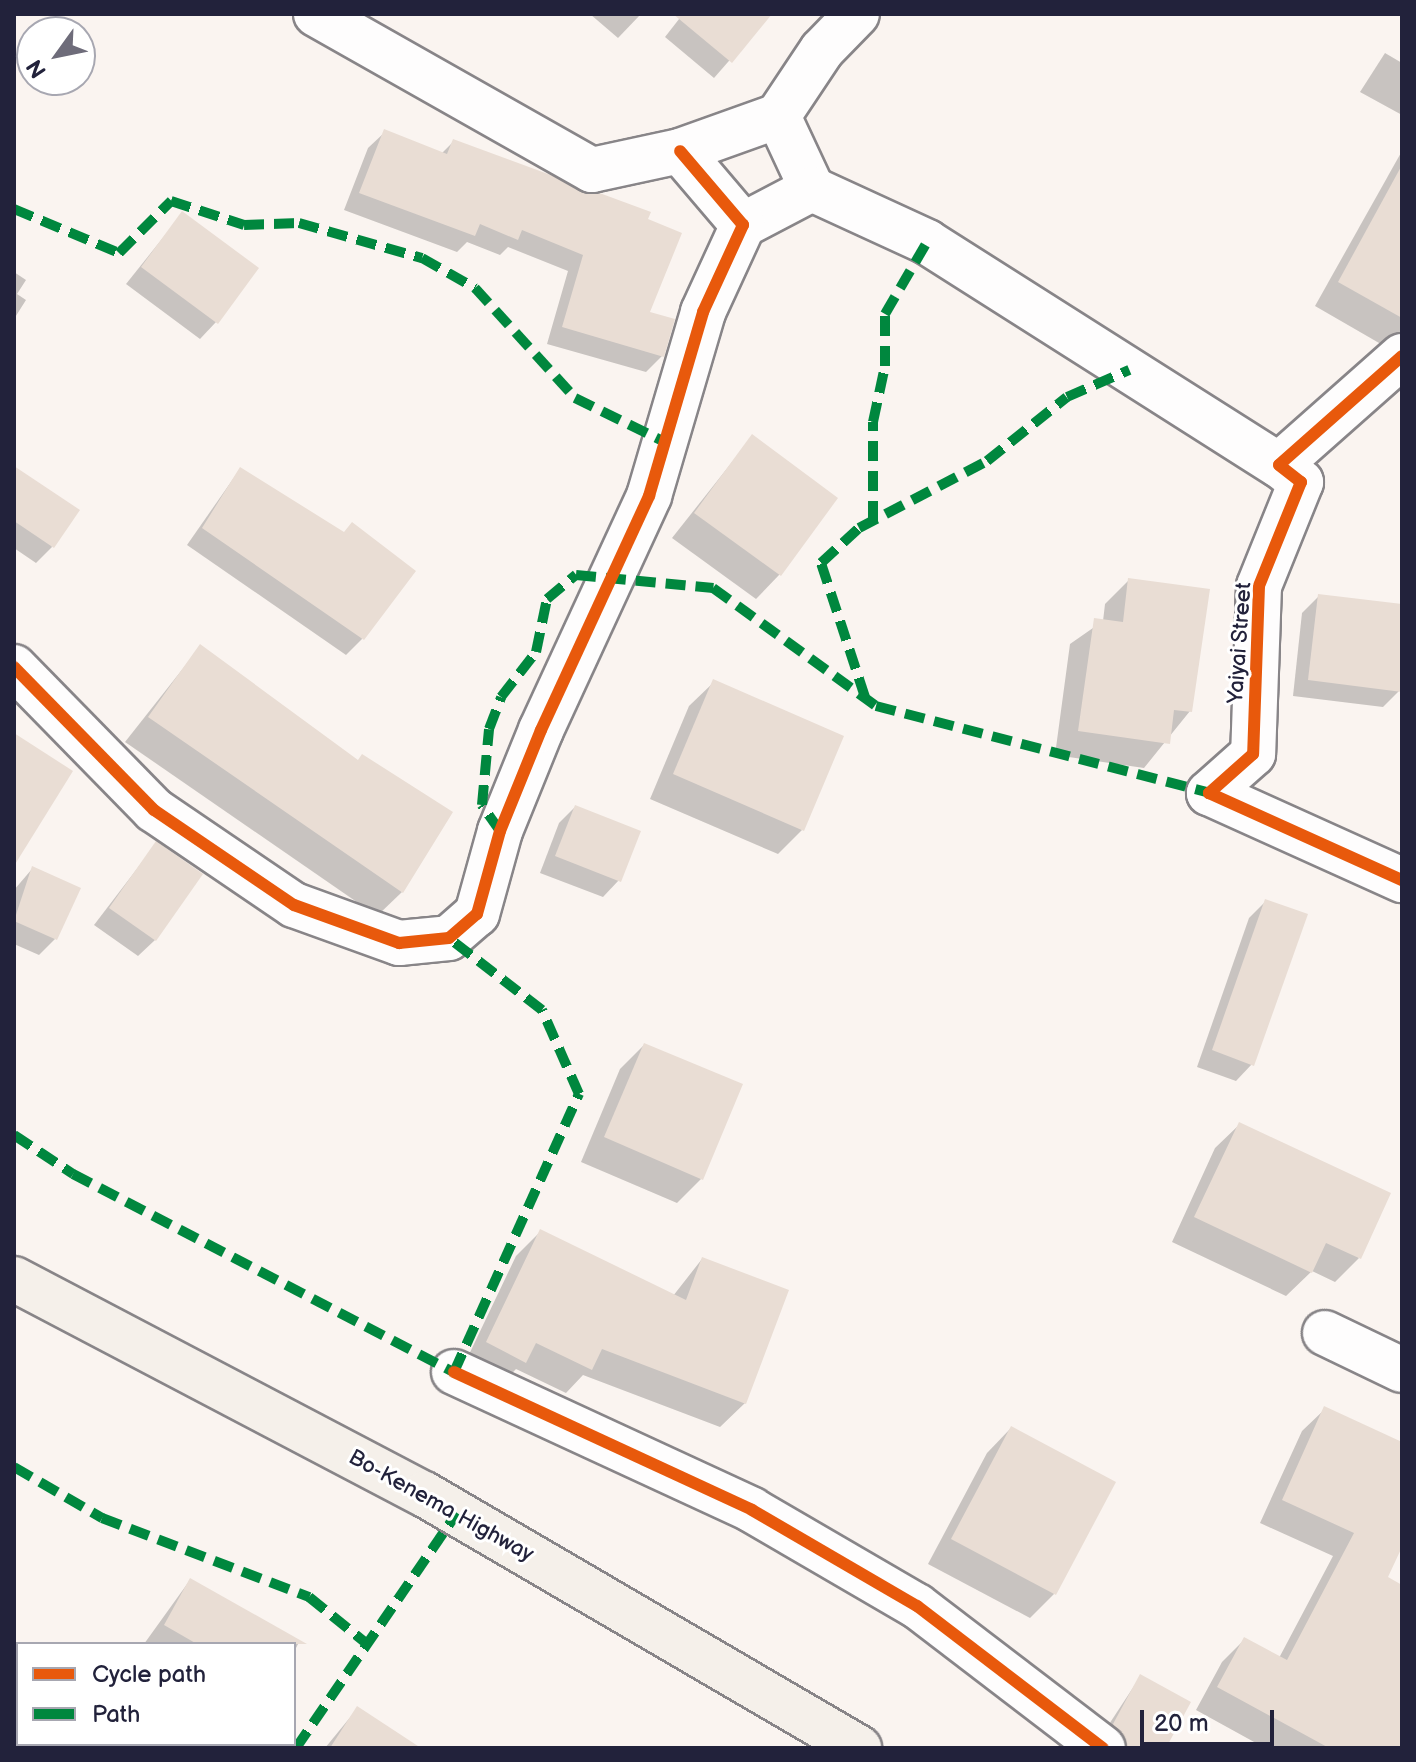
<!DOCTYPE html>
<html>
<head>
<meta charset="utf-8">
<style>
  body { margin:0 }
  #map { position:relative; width:1416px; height:1762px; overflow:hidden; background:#faf4f0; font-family:"Balsamiq Sans",sans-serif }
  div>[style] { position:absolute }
  .shadow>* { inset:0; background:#0003 }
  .building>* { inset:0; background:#e9ddd4 }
  .roads { filter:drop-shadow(2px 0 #888588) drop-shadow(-2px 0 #888588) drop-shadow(0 2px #888588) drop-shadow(0 -2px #888588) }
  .minor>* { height:44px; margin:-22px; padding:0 22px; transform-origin:22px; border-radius:22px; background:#fefdfd }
  .highway>* { height:44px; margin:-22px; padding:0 22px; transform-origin:22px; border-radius:22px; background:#f5f0ea }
  .quiet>* { height:10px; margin-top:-5px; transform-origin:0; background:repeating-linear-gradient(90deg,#00873e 0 20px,transparent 0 30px) }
  .cycleway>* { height:12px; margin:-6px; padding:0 6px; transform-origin:6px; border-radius:6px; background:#e8590c }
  span { translate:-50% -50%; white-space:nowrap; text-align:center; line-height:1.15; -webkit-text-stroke:6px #fff; paint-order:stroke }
  .street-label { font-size:22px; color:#22223b }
  .frame { position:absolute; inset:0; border:16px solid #22223b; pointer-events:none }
  .legend { position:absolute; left:16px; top:1642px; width:280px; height:104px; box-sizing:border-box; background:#fff; border:2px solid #a7a7b1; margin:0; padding:10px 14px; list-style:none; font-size:24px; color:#22223b }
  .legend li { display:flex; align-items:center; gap:16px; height:40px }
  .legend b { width:40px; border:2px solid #a7a7b1 }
  .north { position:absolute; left:16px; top:16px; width:80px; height:80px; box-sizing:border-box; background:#fff; border:2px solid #a7a7b1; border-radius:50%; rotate:237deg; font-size:22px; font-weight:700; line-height:32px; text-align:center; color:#22223b }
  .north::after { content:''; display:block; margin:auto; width:28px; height:36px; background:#6e6c7a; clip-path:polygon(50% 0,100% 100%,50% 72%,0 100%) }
  .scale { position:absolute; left:1140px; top:1710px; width:134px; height:36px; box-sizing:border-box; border:4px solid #22223b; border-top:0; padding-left:10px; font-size:24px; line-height:28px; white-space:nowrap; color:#22223b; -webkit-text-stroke:6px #fff; paint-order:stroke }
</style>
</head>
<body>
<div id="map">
  <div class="shadow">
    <i style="clip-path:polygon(590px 14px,641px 14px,618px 38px)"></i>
    <i style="clip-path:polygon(683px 14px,770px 14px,714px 78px,665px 37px)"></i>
    <i style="clip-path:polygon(1385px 53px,1402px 63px,1402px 115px,1360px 92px)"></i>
    <i style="clip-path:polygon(385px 132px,441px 154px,453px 142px,646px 220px,647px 313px,662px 356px,646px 372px,547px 344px,568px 271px,508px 247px,500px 255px,467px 242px,457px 252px,344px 210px,368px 148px)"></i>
    <i style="clip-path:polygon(1402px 151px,1402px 331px,1386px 347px,1315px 306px)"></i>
    <i style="clip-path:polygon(182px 214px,216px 322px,200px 339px,126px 284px)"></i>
    <i style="clip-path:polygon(14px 272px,26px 280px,17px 294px,26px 300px,14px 319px)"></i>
    <i style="clip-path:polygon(752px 437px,780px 574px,756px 599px,672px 538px)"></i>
    <i style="clip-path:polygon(14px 468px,52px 547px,36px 563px,14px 548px)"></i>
    <i style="clip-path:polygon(240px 469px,342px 534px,362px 639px,346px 655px,187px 545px)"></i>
    <i style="clip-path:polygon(1129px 580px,1190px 711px,1144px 768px,1055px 755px,1070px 644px,1103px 621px,1105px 604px)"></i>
    <i style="clip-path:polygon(1319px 596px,1402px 606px,1399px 691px,1383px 707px,1293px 696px,1302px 613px)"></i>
    <i style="clip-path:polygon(200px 647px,402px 892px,377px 916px,125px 742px)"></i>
    <i style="clip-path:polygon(714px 682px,802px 830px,778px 854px,650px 799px,689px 706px)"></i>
    <i style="clip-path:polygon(575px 807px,619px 880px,603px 897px,540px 873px,559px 823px)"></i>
    <i style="clip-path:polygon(156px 844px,155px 940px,138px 956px,94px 925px)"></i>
    <i style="clip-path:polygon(32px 869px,55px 939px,39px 955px,14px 944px,14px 890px)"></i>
    <i style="clip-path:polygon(1266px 901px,1252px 1064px,1236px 1081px,1197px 1067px,1249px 918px)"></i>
    <i style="clip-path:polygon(644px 1045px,701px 1179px,677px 1203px,581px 1162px,620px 1069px)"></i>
    <i style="clip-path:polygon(1240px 1124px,1359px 1258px,1335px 1282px,1312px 1271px,1286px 1296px,1172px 1242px,1215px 1148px)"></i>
    <i style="clip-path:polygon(540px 1232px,673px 1296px,702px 1259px,745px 1403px,720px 1427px,583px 1375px,566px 1393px,516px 1369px,500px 1386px,463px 1367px,516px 1256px)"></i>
    <i style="clip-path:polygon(1325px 1409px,1402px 1444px,1402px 1542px,1347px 1664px,1402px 1638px,1402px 1748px,1265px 1748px,1196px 1710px,1222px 1662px,1245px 1639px,1279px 1658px,1333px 1556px,1260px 1523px,1302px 1431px)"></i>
    <i style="clip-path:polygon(1011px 1428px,1054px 1594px,1030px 1618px,928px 1564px,987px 1453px)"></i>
    <i style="clip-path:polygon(190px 1580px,299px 1642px,294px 1652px,294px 1644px,144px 1644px)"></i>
    <i style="clip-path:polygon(1140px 1677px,1163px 1748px,1110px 1748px,1098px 1741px)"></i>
    <i style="clip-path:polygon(357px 1709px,417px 1748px,325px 1748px)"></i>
    <i style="clip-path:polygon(14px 1716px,18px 1744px,65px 1748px,14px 1748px)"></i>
    <i style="clip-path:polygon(174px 1744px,243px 1744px,239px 1748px)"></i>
  </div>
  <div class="building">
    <i style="clip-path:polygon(673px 14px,772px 14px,732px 63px)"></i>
    <i style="clip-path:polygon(384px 129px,447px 154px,453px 139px,651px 212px,648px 219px,682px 233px,650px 312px,675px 319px,664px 357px,562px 327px,583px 255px,522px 230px,518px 240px,480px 224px,475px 236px,359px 193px)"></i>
    <i style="clip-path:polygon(1402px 165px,1402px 318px,1338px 282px)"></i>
    <i style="clip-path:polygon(182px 211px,259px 268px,218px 324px,141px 267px)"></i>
    <i style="clip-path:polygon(752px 434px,838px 498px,781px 576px,694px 513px)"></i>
    <i style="clip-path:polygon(14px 466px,80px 510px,54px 548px,14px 521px)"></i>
    <i style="clip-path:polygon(240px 467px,344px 532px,352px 522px,416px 571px,364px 640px,202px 528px)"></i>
    <i style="clip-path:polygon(1128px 578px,1210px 589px,1192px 712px,1174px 710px,1170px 744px,1078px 731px,1094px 618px,1123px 622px)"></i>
    <i style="clip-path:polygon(1318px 594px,1402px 604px,1402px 692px,1308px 680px)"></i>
    <i style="clip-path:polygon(200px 644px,358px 760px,362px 754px,453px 812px,403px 893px,148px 717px)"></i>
    <i style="clip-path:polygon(713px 679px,844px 736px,804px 831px,673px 774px)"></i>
    <i style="clip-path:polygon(14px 733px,73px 771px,14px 866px)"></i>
    <i style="clip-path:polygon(575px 805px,641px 831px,621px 882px,555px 856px)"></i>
    <i style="clip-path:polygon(156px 841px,203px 874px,156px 941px,109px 908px)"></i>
    <i style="clip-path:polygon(32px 866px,81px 888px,57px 940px,14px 921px)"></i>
    <i style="clip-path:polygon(1265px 899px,1308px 914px,1254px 1066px,1212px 1050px)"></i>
    <i style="clip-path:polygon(644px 1043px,743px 1084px,703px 1180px,604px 1137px)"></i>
    <i style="clip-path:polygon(1239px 1122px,1391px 1193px,1361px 1259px,1326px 1243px,1312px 1273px,1194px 1217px)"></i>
    <i style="clip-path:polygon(540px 1229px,686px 1300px,702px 1257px,789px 1290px,746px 1404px,602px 1349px,592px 1370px,536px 1343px,526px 1363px,486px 1342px)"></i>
    <i style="clip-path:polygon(1324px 1406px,1402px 1442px,1402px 1547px,1388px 1577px,1402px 1585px,1402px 1748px,1329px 1748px,1217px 1687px,1244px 1637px,1287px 1660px,1354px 1533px,1282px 1500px)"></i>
    <i style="clip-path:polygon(1011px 1426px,1116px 1482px,1056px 1595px,951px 1539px)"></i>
    <i style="clip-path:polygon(190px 1578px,307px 1644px,197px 1644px,164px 1625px)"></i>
    <i style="clip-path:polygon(1140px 1674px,1191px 1702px,1166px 1748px,1127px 1748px,1113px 1724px)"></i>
    <i style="clip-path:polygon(357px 1706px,421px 1748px,330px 1748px)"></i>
  </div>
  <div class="roads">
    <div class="minor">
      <i style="left:316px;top:14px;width:317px;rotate:29.5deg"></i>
      <i style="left:592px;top:170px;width:90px;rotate:-12.2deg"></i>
      <i style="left:680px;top:151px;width:104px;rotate:-19.7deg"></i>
      <i style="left:778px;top:116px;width:79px;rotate:-56.3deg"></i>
      <i style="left:822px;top:50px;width:50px;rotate:-45.8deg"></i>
      <i style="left:778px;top:116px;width:81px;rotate:65deg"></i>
      <i style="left:812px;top:189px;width:127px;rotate:24.7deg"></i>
      <i style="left:927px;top:242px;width:417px;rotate:32.4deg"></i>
      <i style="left:743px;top:225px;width:78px;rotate:-27.6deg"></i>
      <i style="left:1402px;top:356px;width:164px;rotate:138.5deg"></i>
      <i style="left:1279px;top:465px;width:28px;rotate:38deg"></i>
      <i style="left:1301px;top:482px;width:112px;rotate:112deg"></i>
      <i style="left:1259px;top:586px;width:168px;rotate:92deg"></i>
      <i style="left:1253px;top:754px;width:59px;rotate:138.4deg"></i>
      <i style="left:1209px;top:793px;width:212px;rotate:24.3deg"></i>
      <i style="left:14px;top:667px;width:200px;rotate:45.6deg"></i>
      <i style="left:154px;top:810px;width:169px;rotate:34.2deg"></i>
      <i style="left:294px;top:905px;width:112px;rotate:19.9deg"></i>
      <i style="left:399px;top:943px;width:50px;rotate:-5.7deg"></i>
      <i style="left:449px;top:938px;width:37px;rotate:-41deg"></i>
      <i style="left:477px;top:914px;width:86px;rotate:-74.5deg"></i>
      <i style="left:500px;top:831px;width:109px;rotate:-67.9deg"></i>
      <i style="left:541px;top:730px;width:258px;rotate:-65.2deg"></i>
      <i style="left:649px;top:496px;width:192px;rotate:-73.6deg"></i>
      <i style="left:703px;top:312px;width:96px;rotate:-65.3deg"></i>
      <i style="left:743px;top:225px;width:97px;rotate:-130.4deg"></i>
      <i style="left:1325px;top:1333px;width:85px;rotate:25.7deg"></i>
      <i style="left:454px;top:1372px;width:328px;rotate:24.8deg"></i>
      <i style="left:752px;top:1510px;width:191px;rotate:30.2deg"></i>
      <i style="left:917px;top:1606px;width:234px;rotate:37.4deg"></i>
    </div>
    <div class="highway">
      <i style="left:14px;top:1279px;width:463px;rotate:27.7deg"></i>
      <i style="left:424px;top:1494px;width:504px;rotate:30.28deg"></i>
    </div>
  </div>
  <div class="quiet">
    <i style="left:14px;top:209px;width:114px;rotate:22.7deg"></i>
    <i style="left:119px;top:253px;width:74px;rotate:-45deg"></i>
    <i style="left:171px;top:201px;width:77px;rotate:18.2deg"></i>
    <i style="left:244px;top:225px;width:55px;rotate:-2.1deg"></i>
    <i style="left:299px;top:223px;width:128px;rotate:15.9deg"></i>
    <i style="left:422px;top:258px;width:61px;rotate:29.5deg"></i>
    <i style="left:475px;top:288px;width:149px;rotate:47.7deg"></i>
    <i style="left:575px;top:398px;width:100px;rotate:26.1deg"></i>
    <i style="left:873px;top:521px;width:99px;rotate:-90deg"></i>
    <i style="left:873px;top:422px;width:57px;rotate:-77.9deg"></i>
    <i style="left:885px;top:366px;width:52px;rotate:-90deg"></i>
    <i style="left:885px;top:314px;width:83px;rotate:-59.7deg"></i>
    <i style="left:865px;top:697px;width:141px;rotate:-108.2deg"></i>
    <i style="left:821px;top:563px;width:52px;rotate:-42.6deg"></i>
    <i style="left:859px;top:528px;width:144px;rotate:-27.6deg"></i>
    <i style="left:987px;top:461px;width:102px;rotate:-38.7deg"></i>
    <i style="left:1067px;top:397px;width:68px;rotate:-23.5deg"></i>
    <i style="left:500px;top:831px;width:32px;rotate:-125deg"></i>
    <i style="left:482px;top:805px;width:76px;rotate:-84.7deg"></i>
    <i style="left:489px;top:729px;width:34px;rotate:-69deg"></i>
    <i style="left:501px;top:697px;width:57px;rotate:-52.1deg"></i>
    <i style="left:536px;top:652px;width:54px;rotate:-78.3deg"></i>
    <i style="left:547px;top:599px;width:38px;rotate:-40deg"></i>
    <i style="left:576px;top:575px;width:138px;rotate:5.4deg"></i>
    <i style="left:713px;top:588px;width:201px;rotate:35.9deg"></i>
    <i style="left:876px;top:706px;width:344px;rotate:14.6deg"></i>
    <i style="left:14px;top:1135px;width:71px;rotate:33.5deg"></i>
    <i style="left:73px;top:1174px;width:429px;rotate:27.5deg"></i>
    <i style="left:454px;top:1372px;width:305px;rotate:-65.8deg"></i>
    <i style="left:579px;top:1094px;width:92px;rotate:-113.8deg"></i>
    <i style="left:542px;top:1010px;width:118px;rotate:-142.3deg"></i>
    <i style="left:14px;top:1467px;width:102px;rotate:30.1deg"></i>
    <i style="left:102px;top:1518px;width:222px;rotate:20.9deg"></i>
    <i style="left:309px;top:1597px;width:75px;rotate:39deg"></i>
    <i style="left:296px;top:1748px;width:285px;rotate:-55.6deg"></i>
  </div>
  <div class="cycleway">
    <i style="left:1402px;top:356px;width:164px;rotate:138.5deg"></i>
    <i style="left:1279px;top:465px;width:28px;rotate:38deg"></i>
    <i style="left:1301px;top:482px;width:112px;rotate:112deg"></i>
    <i style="left:1259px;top:586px;width:168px;rotate:92deg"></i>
    <i style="left:1253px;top:754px;width:59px;rotate:138.4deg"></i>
    <i style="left:1209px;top:793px;width:212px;rotate:24.3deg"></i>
    <i style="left:14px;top:667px;width:200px;rotate:45.6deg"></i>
    <i style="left:154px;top:810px;width:169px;rotate:34.2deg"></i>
    <i style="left:294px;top:905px;width:112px;rotate:19.9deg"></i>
    <i style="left:399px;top:943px;width:50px;rotate:-5.7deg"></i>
    <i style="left:449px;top:938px;width:37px;rotate:-41deg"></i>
    <i style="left:477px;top:914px;width:86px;rotate:-74.5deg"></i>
    <i style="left:500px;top:831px;width:109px;rotate:-67.9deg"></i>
    <i style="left:541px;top:730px;width:258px;rotate:-65.2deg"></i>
    <i style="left:649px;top:496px;width:192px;rotate:-73.6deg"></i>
    <i style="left:703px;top:312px;width:96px;rotate:-65.3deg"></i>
    <i style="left:743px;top:225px;width:97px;rotate:-130.4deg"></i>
    <i style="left:454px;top:1372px;width:328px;rotate:24.8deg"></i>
    <i style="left:752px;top:1510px;width:191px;rotate:30.2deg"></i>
    <i style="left:917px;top:1606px;width:234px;rotate:37.4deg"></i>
  </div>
  <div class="street-label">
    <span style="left:1240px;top:643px;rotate:-86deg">Yaiyai Street</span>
    <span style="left:441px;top:1506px;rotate:29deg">Bo-Kenema Highway</span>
  </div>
  <div class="frame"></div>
  <ul class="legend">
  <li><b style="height:10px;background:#e8590c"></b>Cycle path</li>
  <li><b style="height:10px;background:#00873e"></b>Path</li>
  </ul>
  <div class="north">N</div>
  <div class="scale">20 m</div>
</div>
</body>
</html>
